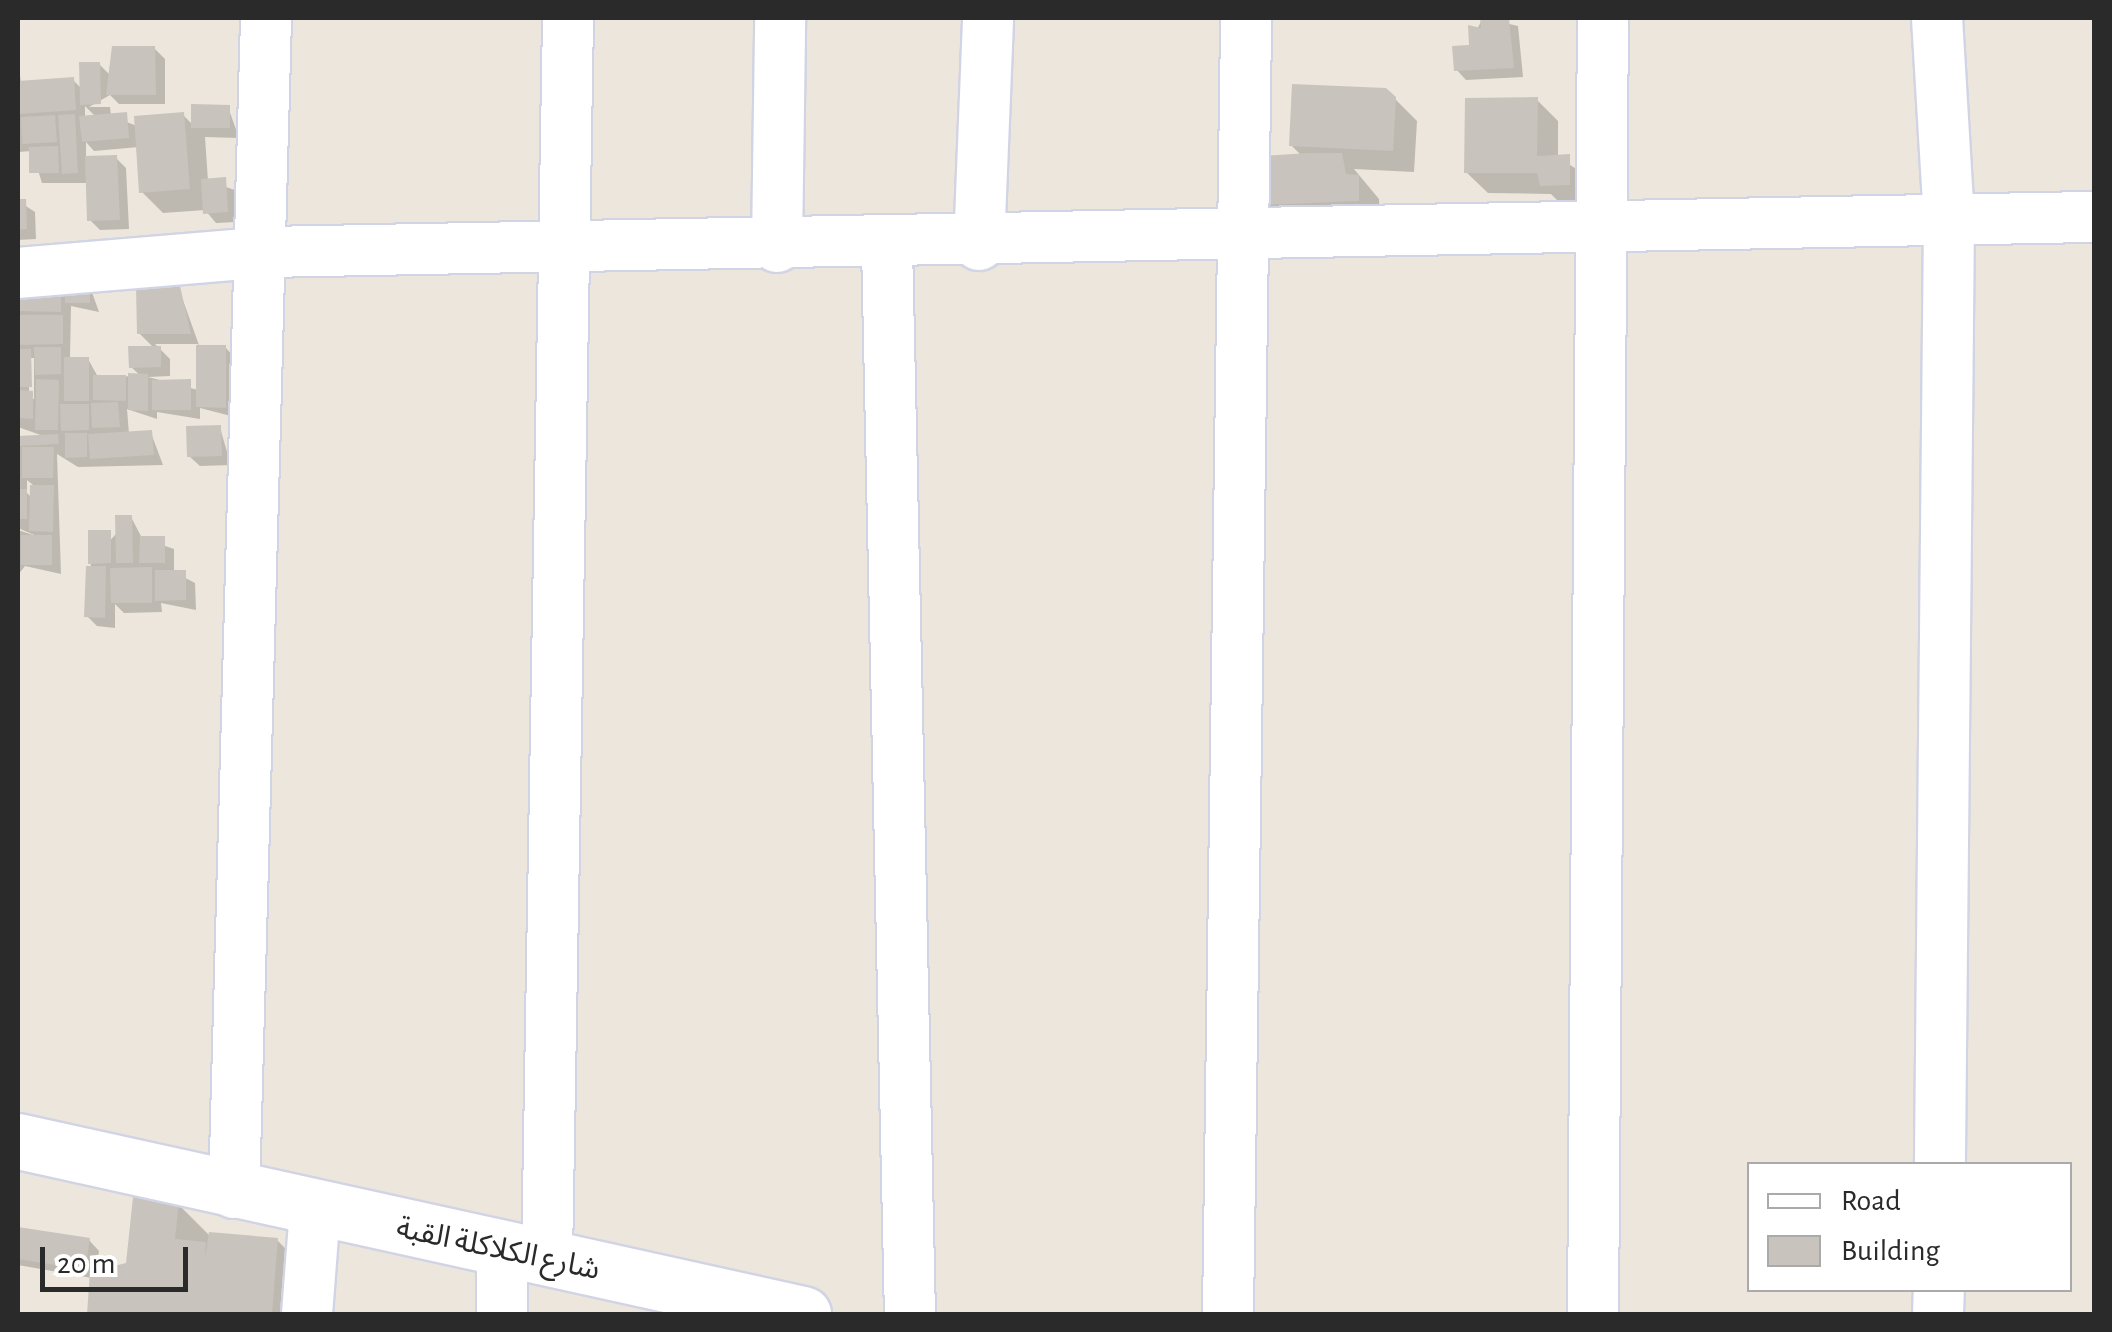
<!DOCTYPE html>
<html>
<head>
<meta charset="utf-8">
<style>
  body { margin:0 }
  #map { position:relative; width:2112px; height:1332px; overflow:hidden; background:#ede6dc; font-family:"Alegreya Sans","Noto Sans Arabic",sans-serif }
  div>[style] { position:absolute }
  .shadow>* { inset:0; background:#0003 }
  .building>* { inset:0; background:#c8c3bc }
  .roads { filter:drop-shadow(2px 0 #d1d4e4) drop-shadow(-2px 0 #d1d4e4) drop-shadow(0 2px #d1d4e4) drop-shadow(0 -2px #d1d4e4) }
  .minor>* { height:50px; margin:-25px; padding:0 25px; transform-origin:25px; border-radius:25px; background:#fff }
  .tertiary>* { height:55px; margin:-27.5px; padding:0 27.5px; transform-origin:27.5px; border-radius:27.5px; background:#fff }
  span { translate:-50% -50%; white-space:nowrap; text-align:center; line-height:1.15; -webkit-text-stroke:8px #fff; paint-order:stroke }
  .street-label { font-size:30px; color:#2a2a2a }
  .frame { position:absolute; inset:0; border:20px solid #2a2a2a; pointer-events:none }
  .legend { position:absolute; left:1747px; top:1162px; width:325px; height:130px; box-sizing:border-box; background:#fff; border:2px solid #aaa; margin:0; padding:12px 18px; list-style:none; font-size:30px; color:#2a2a2a }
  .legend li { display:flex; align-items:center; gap:20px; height:50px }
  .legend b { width:50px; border:2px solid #aaa }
  .scale { position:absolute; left:40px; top:1247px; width:148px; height:45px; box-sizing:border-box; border:5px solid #2a2a2a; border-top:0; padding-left:12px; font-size:30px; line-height:35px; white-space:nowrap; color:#2a2a2a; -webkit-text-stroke:8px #fff; paint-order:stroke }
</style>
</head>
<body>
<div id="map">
  <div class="shadow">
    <i style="clip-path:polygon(1483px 18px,1518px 26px,1523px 77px,1466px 80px,1456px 69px)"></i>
    <i style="clip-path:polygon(evenodd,154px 48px,165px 59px,165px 104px,119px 104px,110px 95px,89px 107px,110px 107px,111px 116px,137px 126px,183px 115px,193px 125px,228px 107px,239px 138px,205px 137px,208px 181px,235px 190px,237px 222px,216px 223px,205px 210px,163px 213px,142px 192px,139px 147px,94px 151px,86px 142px,86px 158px,116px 158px,126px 168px,129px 229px,100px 230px,90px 220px,88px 183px,42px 183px,32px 151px,18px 152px,18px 59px,21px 83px,73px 80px,82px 89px,99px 64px,111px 76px,154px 48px,85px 106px,96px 117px,85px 118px,85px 106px)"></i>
    <i style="clip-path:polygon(1395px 99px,1417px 121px,1414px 172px,1354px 169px,1379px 199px,1380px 221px,1287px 225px,1265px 204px,1303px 157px,1291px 145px)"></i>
    <i style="clip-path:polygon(1537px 100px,1558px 121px,1558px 157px,1590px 178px,1591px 206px,1564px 207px,1551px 194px,1488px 193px,1466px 172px)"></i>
    <i style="clip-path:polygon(18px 201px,35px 212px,36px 239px,18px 240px)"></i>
    <i style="clip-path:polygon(evenodd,89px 284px,99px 312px,71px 306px,70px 359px,88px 359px,98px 377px,141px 376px,131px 367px,154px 348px,139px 333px,179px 289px,200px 348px,225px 347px,235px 358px,235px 417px,200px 408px,200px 419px,157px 412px,157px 419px,127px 409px,129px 434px,151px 433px,163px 465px,78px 467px,57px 454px,61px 574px,25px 566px,18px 575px,18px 530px,39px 537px,18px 528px,18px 439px,46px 437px,18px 427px,18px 288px,89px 284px,155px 344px,198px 344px,198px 390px,148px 377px,170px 376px,170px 359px,155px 344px,89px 284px,29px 358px,34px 358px,34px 399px,29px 399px,29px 358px,89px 284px,27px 480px,33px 485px,32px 498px,27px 493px,27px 480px)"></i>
    <i style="clip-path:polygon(220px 428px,231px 465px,200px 466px,189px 456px)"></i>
    <i style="clip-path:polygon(131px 517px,142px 538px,174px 549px,174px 572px,195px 583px,196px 610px,161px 603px,162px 612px,124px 613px,115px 604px,115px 628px,97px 626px,87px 616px,91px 562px)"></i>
    <i style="clip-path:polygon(178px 1204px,215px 1241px,277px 1240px,316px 1280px,314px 1314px,89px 1314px,92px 1278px,18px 1265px,18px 1230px,89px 1240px,99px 1251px,96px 1273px,129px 1265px)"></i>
  </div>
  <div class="building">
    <i style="clip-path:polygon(1480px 18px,1509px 18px,1514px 68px,1454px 71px,1452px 46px,1469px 45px,1468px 25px,1481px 28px)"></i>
    <i style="clip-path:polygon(112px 46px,155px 46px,156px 95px,106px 95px)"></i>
    <i style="clip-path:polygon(79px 62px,100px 62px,101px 104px,80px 105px)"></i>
    <i style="clip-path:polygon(74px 77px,76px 110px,20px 114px,18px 81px)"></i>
    <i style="clip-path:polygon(1292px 84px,1386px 88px,1396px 97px,1393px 151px,1289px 146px)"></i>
    <i style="clip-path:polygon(1538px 97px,1537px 156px,1570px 154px,1570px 185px,1540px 186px,1537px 173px,1464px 173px,1465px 98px)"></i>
    <i style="clip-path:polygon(191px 104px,230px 105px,230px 128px,191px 128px)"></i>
    <i style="clip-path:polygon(127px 112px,129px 138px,82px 142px,79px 116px)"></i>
    <i style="clip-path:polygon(184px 112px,190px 189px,139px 193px,134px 116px)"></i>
    <i style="clip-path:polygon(75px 114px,78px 173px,62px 174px,58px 115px)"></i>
    <i style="clip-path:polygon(55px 115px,57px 142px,22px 144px,21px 117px)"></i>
    <i style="clip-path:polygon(58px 146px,59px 173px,29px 173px,29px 147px)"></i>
    <i style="clip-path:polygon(1309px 153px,1342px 153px,1346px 174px,1359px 175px,1359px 201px,1263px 205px,1262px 156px)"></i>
    <i style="clip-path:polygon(117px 155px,120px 220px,87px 221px,85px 156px)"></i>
    <i style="clip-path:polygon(226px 177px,228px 212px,203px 214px,201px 179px)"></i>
    <i style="clip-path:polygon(18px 199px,26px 199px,27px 229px,18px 230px)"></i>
    <i style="clip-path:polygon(65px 282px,90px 282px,90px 303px,65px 303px)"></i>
    <i style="clip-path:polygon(18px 286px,61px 287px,61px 312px,18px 311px)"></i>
    <i style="clip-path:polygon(180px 286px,191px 334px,137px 334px,136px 287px)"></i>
    <i style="clip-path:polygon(18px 315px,63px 315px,63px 344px,18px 345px)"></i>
    <i style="clip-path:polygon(196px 345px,226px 345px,226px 408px,196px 407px)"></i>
    <i style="clip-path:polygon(128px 346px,161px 346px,161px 367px,129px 368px)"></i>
    <i style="clip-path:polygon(34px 347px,61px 347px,61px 374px,35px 375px)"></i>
    <i style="clip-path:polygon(18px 349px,31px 349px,32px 387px,18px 387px)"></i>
    <i style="clip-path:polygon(64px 357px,89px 357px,89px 401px,64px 401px)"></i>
    <i style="clip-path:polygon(128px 373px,148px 374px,148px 411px,128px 410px)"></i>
    <i style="clip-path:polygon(93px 375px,126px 375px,126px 401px,93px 400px)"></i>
    <i style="clip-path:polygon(36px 379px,59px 380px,58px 430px,35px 430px)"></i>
    <i style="clip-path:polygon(191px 379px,191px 410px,152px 410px,152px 380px)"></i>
    <i style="clip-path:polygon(18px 390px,33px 391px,33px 419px,18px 418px)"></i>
    <i style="clip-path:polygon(118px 402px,120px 427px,92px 428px,91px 403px)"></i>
    <i style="clip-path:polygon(60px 404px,89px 404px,89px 430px,61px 431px)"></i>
    <i style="clip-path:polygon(221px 425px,222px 456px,187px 457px,186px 426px)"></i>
    <i style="clip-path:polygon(152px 430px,154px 455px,90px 459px,88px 434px)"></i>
    <i style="clip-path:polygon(65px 433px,87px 433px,87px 457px,65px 458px)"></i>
    <i style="clip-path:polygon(58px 434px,59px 444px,18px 446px,18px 436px)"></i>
    <i style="clip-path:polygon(22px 447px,54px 447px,53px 478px,22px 478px)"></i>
    <i style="clip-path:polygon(30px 485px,54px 485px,53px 532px,29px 531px)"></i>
    <i style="clip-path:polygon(18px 489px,27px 489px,27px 519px,18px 519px)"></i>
    <i style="clip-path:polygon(115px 515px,132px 515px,133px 563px,116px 563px)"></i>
    <i style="clip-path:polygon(88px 530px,111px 530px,111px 563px,88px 564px)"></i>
    <i style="clip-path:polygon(21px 535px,52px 535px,52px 565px,21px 565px)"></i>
    <i style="clip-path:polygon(140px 536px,165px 536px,165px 563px,139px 563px)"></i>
    <i style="clip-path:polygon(86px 566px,106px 566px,105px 618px,84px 617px)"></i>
    <i style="clip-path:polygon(152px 567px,152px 603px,111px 603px,110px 568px)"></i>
    <i style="clip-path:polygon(155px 570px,186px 570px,186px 600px,155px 601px)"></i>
    <i style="clip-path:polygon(133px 1197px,179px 1202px,175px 1239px,206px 1242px,205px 1259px,209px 1232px,278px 1238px,272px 1314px,87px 1314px,90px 1272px,126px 1263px)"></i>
    <i style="clip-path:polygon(18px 1227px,90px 1238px,85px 1270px,18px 1259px)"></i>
  </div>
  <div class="roads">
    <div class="minor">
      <i style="left:1937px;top:18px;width:200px;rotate:86.6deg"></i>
      <i style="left:1949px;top:218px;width:946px;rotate:90.55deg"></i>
      <i style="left:979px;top:245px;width:227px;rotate:-87.7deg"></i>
      <i style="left:887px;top:246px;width:1068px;rotate:88.77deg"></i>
      <i style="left:777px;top:247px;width:229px;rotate:-89.2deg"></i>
      <i style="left:18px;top:273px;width:249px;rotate:-4.8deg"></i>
      <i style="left:266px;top:252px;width:1828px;rotate:-1.1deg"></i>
      <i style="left:234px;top:1193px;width:1175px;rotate:-88.44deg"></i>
      <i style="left:502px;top:1248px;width:66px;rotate:90deg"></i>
      <i style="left:547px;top:1259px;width:1241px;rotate:-89.03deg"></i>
      <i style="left:307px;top:1314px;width:103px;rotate:-85.6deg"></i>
      <i style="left:1228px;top:1314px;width:1296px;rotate:-89.2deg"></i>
      <i style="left:1593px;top:1314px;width:1296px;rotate:-89.56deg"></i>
      <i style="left:1938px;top:1314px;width:24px;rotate:-88deg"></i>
    </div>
    <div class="tertiary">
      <i style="left:18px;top:1141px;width:804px;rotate:12.43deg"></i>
    </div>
  </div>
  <div class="street-label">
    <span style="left:498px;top:1249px;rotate:12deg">شارع الكلاكلة القبة</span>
  </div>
  <div class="frame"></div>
  <ul class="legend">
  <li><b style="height:12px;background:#fff"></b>Road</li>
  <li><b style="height:28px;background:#c8c3bc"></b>Building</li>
  </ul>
  <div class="scale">20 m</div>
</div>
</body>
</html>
